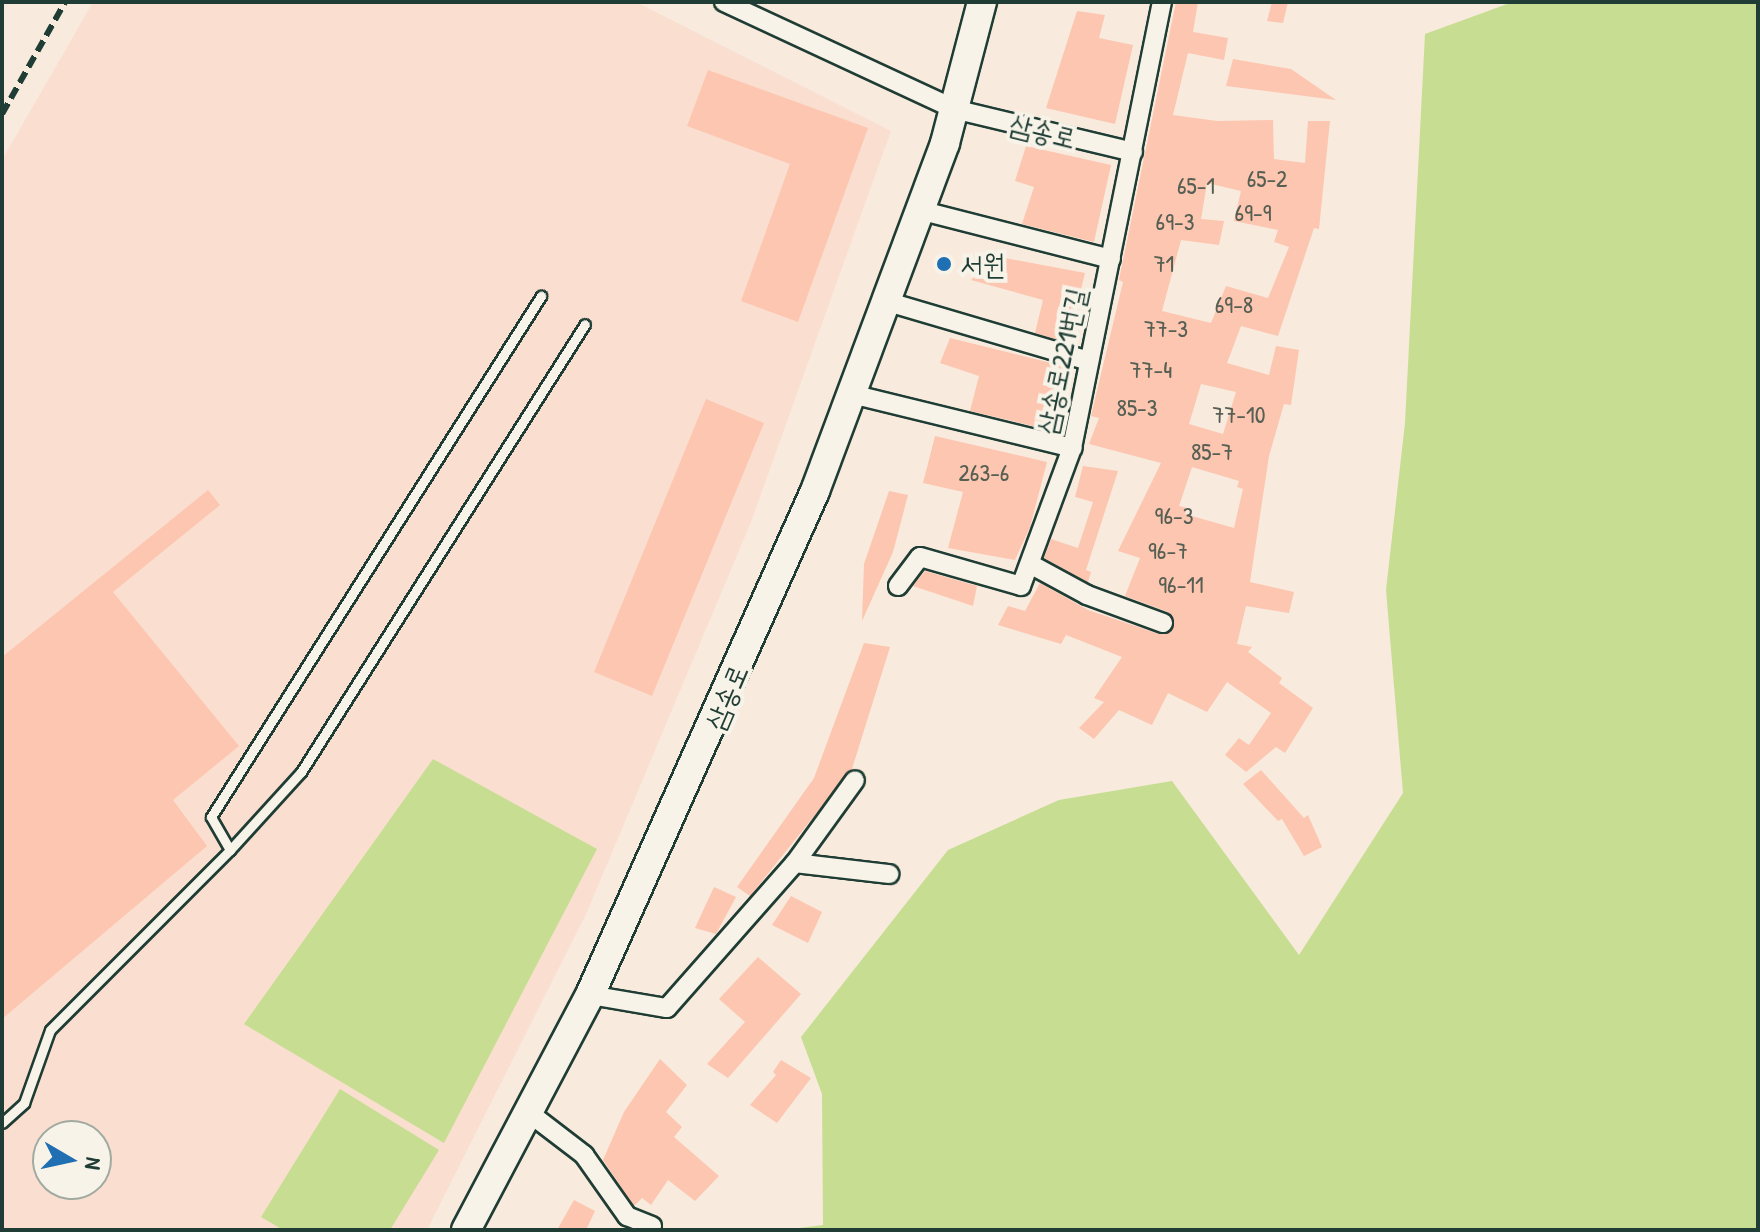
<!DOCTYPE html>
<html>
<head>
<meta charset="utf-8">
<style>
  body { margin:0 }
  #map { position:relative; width:1760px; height:1232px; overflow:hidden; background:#f8eadd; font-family:"Patrick Hand","Poor Story",sans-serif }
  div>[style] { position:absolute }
  .built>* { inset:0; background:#fadfd0 }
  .green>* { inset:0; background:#c7dd92 }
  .building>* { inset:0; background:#fdc6b0 }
  .roads { filter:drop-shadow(2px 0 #1f3d34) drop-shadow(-2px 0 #1f3d34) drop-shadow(0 2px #1f3d34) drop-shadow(0 -2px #1f3d34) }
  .service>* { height:9px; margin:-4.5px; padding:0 4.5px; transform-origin:4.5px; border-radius:4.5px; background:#f7f3e8 }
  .minor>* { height:18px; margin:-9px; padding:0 9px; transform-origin:9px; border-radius:9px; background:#f7f3e8 }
  .primary>* { height:28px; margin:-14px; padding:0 14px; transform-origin:14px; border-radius:14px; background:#f7f3e8 }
  .rail>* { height:6px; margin-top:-3px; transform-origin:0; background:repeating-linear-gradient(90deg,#1f3d34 0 12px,transparent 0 18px) }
  .dots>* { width:22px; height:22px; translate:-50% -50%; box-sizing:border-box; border:4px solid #f7f3e8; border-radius:50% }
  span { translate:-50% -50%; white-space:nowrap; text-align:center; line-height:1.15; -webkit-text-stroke:8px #f7f3e8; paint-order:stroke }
  .number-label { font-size:24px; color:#565f53 }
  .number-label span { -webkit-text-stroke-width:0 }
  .street-label { font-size:28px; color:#1f3d34 }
  .poi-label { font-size:28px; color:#1f3d34 }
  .left { translate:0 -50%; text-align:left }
  .frame { position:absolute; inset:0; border:4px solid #1f3d34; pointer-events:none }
  .north { position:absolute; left:32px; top:1120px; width:80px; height:80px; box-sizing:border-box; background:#f7f3e8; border:2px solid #a1aaa0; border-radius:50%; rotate:99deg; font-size:22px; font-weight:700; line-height:32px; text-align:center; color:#1f3d34 }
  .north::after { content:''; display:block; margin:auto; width:28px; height:36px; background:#1f6fb2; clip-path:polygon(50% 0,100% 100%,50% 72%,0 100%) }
</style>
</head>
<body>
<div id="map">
  <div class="built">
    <i style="clip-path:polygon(evenodd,93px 2px,636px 2px,891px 131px,751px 522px,587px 912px,427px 1230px,2px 1230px,2px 160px,93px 2px,48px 1136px,96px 1136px,96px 1184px,48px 1184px,48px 1136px)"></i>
  </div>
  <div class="green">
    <i style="clip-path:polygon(1758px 2px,1758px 1230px,784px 1230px,823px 1225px,822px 1094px,801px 1037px,948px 850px,1059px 800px,1172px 781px,1299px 955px,1403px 793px,1386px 590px,1405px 423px,1425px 34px,1510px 3px)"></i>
    <i style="clip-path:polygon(433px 759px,597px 849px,444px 1143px,244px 1024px)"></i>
    <i style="clip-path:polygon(340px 1089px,439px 1150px,390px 1230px,283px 1230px,261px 1217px)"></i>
  </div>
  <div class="building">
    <i style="clip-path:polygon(evenodd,1176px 2px,1198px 2px,1193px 32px,1228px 38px,1224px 60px,1188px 53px,1173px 115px,1217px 121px,1273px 120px,1274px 159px,1305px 163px,1308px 121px,1330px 121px,1319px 229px,1314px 228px,1278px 336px,1241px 326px,1227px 363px,1269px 375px,1276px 346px,1299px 350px,1291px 405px,1284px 404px,1269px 456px,1250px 582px,1294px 592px,1289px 613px,1246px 606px,1237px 644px,1252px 647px,1248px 652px,1282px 678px,1279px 683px,1313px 708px,1285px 753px,1276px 747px,1246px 772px,1225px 755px,1239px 738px,1249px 745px,1271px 713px,1227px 682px,1207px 712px,1168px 693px,1152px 725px,1119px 710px,1094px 739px,1079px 728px,1104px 702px,1094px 698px,1122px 657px,1066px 635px,1061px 644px,998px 625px,1008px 606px,1025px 611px,1040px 583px,1088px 610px,1159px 634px,1174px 626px,1168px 612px,1125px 596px,1140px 558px,1118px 551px,1161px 463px,1089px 444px,1099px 418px,1091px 416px,1123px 282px,1119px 280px,1176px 2px,1207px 183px,1241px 191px,1234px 221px,1278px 230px,1274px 242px,1289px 247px,1268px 298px,1226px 286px,1211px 323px,1162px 311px,1181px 240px,1219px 245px,1224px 221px,1201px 219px,1207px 183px,1176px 2px,1201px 384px,1236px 392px,1223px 434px,1189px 424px,1201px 384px,1176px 2px,1192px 467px,1239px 481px,1237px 487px,1243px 489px,1234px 528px,1185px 514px,1187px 508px,1179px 506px,1192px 467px)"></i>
    <i style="clip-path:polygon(1272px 2px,1288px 2px,1283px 23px,1267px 21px)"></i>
    <i style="clip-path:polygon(1077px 11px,1105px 15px,1099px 38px,1133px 45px,1115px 124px,1046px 108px)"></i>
    <i style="clip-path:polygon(1233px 59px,1291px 69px,1336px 100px,1226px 86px)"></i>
    <i style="clip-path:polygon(708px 70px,868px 128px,798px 322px,741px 301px,790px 164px,687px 126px)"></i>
    <i style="clip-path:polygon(1026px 146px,1111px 165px,1094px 242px,1022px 224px,1034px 187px,1015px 181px)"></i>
    <i style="clip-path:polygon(994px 256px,1085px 273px,1076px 309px,1071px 308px,1066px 342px,1035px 333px,1043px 300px,971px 280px)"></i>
    <i style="clip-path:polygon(950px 338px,1063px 366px,1046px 429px,970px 411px,979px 376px,940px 363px)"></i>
    <i style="clip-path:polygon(706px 399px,764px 423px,652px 696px,594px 672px)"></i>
    <i style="clip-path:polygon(935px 436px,1047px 462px,1030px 527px,1015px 560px,948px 548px,963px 492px,923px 483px)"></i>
    <i style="clip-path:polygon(1083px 466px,1118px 471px,1086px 570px,1091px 572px,1088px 582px,1044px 558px,1051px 539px,1078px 548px,1093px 502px,1075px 497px)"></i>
    <i style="clip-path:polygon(208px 490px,220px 505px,113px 592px,239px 746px,173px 800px,207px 846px,2px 1019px,2px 657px)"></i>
    <i style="clip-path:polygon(889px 491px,908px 495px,893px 552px,862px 621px,864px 564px)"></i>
    <i style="clip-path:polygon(925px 571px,977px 586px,973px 606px,913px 586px)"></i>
    <i style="clip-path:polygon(864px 643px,890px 647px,852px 769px,750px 896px,737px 887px,814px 778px)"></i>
    <i style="clip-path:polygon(1261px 770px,1304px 818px,1308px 815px,1322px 847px,1304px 856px,1282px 819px,1278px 821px,1243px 784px)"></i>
    <i style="clip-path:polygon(714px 887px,736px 897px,716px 934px,695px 928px)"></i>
    <i style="clip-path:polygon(791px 896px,822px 912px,808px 943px,772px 925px)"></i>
    <i style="clip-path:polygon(758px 957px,801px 994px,728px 1078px,707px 1064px,745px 1022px,719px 999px)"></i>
    <i style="clip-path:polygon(660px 1059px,687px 1085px,666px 1112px,682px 1127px,674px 1137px,719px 1176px,695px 1201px,668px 1180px,651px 1205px,642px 1198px,634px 1206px,603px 1160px,624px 1112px)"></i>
    <i style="clip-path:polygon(781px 1060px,811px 1078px,777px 1123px,750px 1105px,776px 1075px,773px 1072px)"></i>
    <i style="clip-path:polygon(574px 1200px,595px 1211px,586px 1230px,557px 1230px)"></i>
  </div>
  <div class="roads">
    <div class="service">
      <i style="left:230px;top:850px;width:105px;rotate:-47.7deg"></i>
      <i style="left:301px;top:772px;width:530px;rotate:-57.63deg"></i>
      <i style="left:2px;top:1123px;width:30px;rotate:-42deg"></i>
      <i style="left:24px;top:1103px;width:77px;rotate:-70.4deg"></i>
      <i style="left:50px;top:1030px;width:255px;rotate:-45deg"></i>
      <i style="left:230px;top:850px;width:38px;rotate:-120deg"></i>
      <i style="left:211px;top:817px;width:617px;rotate:-57.65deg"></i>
    </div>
    <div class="minor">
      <i style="left:724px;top:2px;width:254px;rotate:24.9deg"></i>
      <i style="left:954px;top:109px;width:184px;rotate:13.5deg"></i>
      <i style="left:919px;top:210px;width:198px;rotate:14.3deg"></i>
      <i style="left:885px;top:301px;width:213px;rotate:16.4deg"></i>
      <i style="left:851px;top:394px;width:228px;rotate:13.7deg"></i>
      <i style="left:1030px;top:564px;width:65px;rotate:28.5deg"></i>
      <i style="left:1087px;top:595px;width:81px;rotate:20.2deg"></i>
      <i style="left:898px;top:586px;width:36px;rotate:-53deg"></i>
      <i style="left:920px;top:557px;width:105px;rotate:16deg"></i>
      <i style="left:1021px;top:586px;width:147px;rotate:-69.7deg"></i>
      <i style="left:1072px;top:448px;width:455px;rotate:-78.6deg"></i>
      <i style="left:795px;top:863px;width:95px;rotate:6.7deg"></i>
      <i style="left:590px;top:995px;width:78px;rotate:9.6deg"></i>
      <i style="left:667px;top:1008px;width:193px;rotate:-48.6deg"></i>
      <i style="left:795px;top:863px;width:102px;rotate:-54.1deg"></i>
      <i style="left:528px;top:1112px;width:71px;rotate:37.5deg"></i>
      <i style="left:584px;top:1155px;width:75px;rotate:54.8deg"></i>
      <i style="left:627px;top:1216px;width:27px;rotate:22deg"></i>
    </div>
    <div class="primary">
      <i style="left:466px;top:1230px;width:266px;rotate:-62.2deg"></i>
      <i style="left:590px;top:995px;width:552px;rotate:-65.94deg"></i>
      <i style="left:815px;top:491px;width:371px;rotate:-69.5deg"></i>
      <i style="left:945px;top:143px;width:146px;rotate:-75.3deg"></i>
    </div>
  </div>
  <div class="rail">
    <i style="left:2px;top:114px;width:129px;rotate:-60.6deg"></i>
  </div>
  <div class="dots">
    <i style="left:944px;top:264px;background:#1f6fb2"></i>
  </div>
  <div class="number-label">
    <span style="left:1267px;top:179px">65-2</span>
    <span style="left:1196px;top:186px">65-1</span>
    <span style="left:1253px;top:213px">69-9</span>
    <span style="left:1175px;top:222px">69-3</span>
    <span style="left:1164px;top:264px">71</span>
    <span style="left:1234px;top:305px">69-8</span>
    <span style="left:1166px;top:329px">77-3</span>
    <span style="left:1151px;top:370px">77-4</span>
    <span style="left:1137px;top:408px">85-3</span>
    <span style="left:1239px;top:415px">77-10</span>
    <span style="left:1212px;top:452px">85-7</span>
    <span style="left:984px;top:473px">263-6</span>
    <span style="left:1174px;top:516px">96-3</span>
    <span style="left:1168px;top:551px">96-7</span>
    <span style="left:1181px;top:585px">96-11</span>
  </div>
  <div class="street-label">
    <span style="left:1043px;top:131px;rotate:14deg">삼송로</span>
    <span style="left:1061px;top:361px;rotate:-78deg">삼송로221번길</span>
    <span style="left:726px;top:697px;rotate:-67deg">삼송로</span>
  </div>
  <div class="poi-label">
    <span class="left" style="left:960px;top:264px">서원</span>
  </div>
  <div class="frame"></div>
  <div class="north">N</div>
</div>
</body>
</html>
